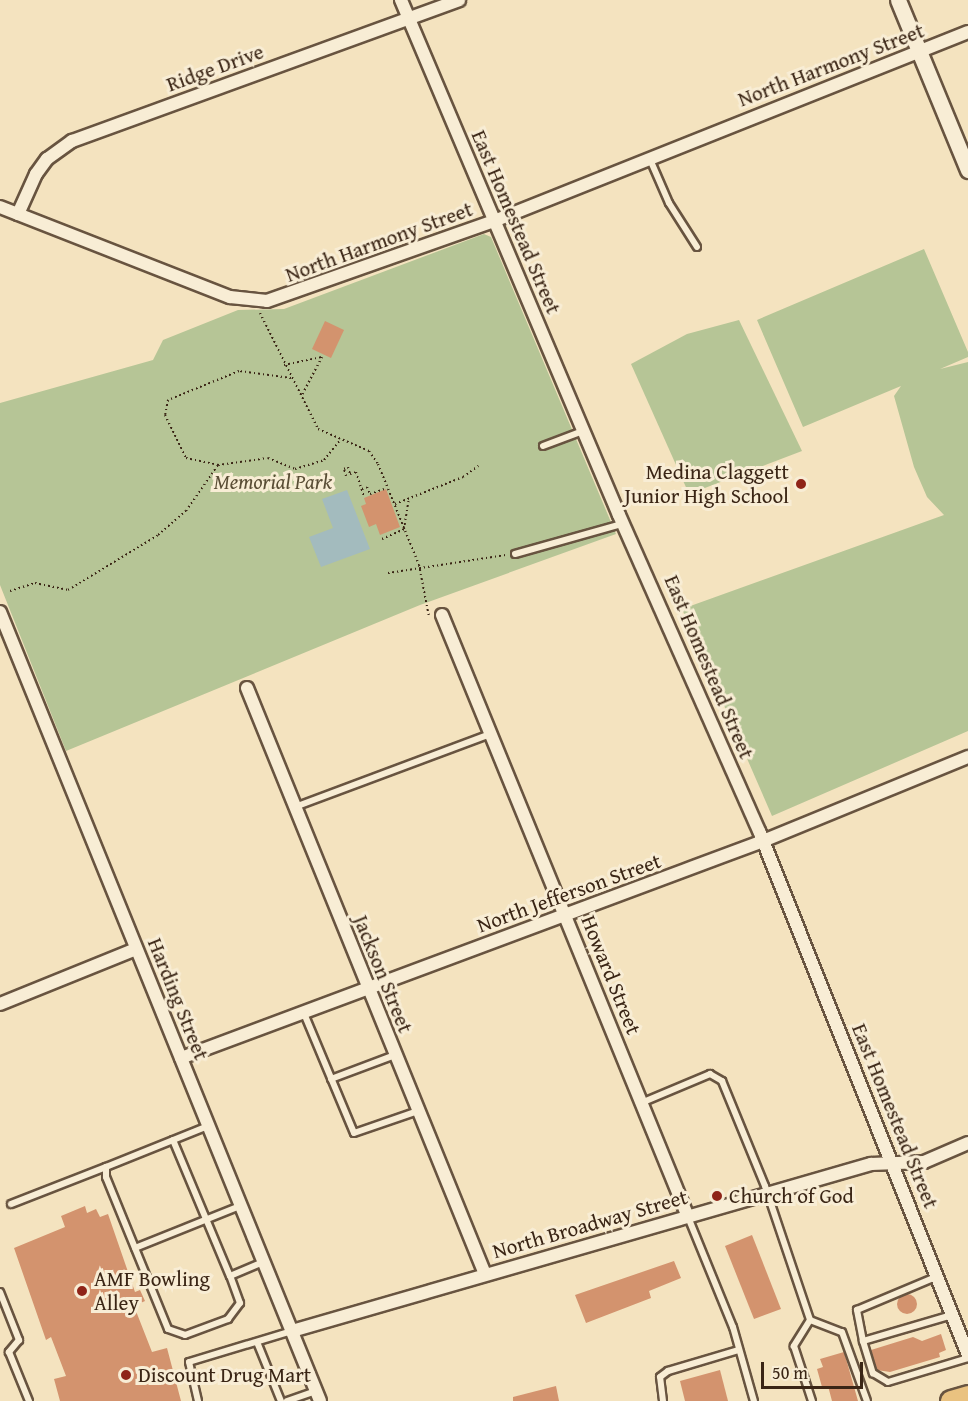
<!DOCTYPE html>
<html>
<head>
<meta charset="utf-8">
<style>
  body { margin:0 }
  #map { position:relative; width:968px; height:1401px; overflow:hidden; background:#f4e3bf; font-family:"Gentium Book Plus",serif }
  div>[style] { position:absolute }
  .green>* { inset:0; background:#b6c596 }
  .water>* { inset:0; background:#a3bbbe }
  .building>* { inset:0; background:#d3936e }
  .round { border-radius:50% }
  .path>* { height:2px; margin-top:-1px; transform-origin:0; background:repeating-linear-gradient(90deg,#3a2515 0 1.5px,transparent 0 4.5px) }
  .roads { filter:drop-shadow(2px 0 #685440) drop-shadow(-2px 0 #685440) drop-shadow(0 2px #685440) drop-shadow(0 -2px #685440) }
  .service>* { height:6px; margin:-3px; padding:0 3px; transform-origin:3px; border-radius:3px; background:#f8edd5 }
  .minor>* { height:12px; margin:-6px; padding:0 6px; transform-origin:6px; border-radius:6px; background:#f8edd5 }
  .tertiary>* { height:15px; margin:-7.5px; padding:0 7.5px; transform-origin:7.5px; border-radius:7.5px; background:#f8edd5 }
  .primary>* { height:20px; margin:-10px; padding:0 10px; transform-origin:10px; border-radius:10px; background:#eac280 }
  .dots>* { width:16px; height:16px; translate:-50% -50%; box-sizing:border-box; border:3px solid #f8edd5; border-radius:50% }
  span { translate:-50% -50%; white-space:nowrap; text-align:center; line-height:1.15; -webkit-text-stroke:6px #f8edd5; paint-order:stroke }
  .street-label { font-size:21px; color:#3a2515 }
  .poi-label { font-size:21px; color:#3a2515 }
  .right { translate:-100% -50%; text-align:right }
  .left { translate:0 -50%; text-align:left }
  .park-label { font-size:21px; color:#594d35; font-style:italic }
  .scale { position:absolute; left:761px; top:1362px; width:102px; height:27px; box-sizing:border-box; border:3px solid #3a2515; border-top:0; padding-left:8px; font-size:18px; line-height:21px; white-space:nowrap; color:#3a2515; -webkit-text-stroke:4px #f8edd5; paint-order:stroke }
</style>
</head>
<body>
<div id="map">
  <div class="green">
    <i style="clip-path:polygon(484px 234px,491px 237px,616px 534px,420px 605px,66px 751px,0 585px,0 403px,153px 360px,163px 340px,238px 310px,284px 309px)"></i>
    <i style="clip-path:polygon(924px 249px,968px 352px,968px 357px,940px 369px,968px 362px,968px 731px,772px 816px,682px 609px,944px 515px,927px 497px,914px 467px,894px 396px,901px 386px,803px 427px,757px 320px)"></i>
    <i style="clip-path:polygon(739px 320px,802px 451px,689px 494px,631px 364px,687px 334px)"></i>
  </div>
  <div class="water">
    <i style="clip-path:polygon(347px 490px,370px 549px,321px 567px,309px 537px,333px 528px,322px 499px)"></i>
  </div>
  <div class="building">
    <i style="clip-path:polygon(325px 321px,344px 330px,331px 358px,312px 349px)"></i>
    <i style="clip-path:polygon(386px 489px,400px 527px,380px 535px,376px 524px,369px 527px,361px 506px,366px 504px,364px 498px)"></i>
    <i style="clip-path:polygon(85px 1206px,87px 1213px,96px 1209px,100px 1217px,108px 1214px,135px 1292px,140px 1290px,145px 1301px,134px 1306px,152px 1352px,167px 1348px,181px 1401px,60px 1401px,54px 1379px,66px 1376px,51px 1337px,46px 1340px,14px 1248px,65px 1227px,61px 1216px)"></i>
    <i style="clip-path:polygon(752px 1235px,781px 1309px,754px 1319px,725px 1246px)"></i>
    <i style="clip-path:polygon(674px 1261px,681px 1278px,649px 1291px,651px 1298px,586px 1323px,575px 1295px)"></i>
    <i class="round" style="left:897px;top:1294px;width:20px;height:20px"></i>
    <i style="clip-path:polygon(941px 1334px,946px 1350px,939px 1353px,940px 1357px,890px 1372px,877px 1370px,871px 1350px,913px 1337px,922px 1341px)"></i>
    <i style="clip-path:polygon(844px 1352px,845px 1355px,858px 1401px,832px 1401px,828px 1386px,822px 1387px,817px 1369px,823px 1367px,820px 1359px)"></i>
    <i style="clip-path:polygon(720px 1370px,728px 1401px,685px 1401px,680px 1381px)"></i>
    <i style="clip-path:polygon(556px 1386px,559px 1401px,513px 1401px,513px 1397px)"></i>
  </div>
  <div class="path">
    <i style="left:260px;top:313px;width:130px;rotate:63.4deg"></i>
    <i style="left:318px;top:429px;width:56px;rotate:23.3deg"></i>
    <i style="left:369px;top:451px;width:16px;rotate:55deg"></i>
    <i style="left:378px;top:464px;width:109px;rotate:67.9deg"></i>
    <i style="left:419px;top:565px;width:53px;rotate:79.1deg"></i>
    <i style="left:284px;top:365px;width:39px;rotate:-12deg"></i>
    <i style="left:322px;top:357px;width:43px;rotate:117.8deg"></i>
    <i style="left:291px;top:378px;width:52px;rotate:-172.3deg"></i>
    <i style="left:239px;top:371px;width:77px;rotate:157.8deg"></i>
    <i style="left:168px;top:400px;width:15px;rotate:101deg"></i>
    <i style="left:165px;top:415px;width:48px;rotate:64deg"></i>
    <i style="left:186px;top:458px;width:33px;rotate:12deg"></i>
    <i style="left:218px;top:465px;width:50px;rotate:-8deg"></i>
    <i style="left:268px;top:458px;width:29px;rotate:22deg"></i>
    <i style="left:295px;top:469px;width:30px;rotate:-17deg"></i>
    <i style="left:324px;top:460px;width:27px;rotate:-51deg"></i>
    <i style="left:346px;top:476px;width:7px;rotate:-106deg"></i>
    <i style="left:344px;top:469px;width:4px;rotate:-27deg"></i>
    <i style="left:348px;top:467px;width:7px;rotate:74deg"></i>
    <i style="left:350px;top:474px;width:6px;rotate:-18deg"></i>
    <i style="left:356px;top:472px;width:25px;rotate:72deg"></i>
    <i style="left:362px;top:489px;width:5px;rotate:-22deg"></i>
    <i style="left:367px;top:487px;width:8px;rotate:67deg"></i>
    <i style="left:370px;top:494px;width:18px;rotate:-19deg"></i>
    <i style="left:395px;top:504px;width:73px;rotate:-21.7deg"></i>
    <i style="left:463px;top:477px;width:19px;rotate:-36deg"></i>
    <i style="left:382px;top:539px;width:24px;rotate:-24deg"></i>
    <i style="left:404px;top:529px;width:31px;rotate:-81deg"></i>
    <i style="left:388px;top:573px;width:119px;rotate:-8.7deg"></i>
    <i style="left:10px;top:591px;width:26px;rotate:-18deg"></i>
    <i style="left:35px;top:583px;width:34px;rotate:12deg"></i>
    <i style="left:68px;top:590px;width:105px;rotate:-31.4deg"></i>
    <i style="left:158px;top:535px;width:37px;rotate:-41deg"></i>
    <i style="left:186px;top:511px;width:56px;rotate:-55.2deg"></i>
  </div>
  <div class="roads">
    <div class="service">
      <i style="left:649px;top:157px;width:50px;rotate:66.5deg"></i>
      <i style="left:669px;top:203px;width:52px;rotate:57.5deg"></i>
      <i style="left:543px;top:446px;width:43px;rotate:-20.6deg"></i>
      <i style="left:515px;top:554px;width:114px;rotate:-15.7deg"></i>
      <i style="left:295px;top:807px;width:208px;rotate:-20.5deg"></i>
      <i style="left:303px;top:1011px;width:132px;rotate:67.3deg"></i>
      <i style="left:354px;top:1133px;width:68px;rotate:-19deg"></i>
      <i style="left:331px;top:1079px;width:68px;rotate:-20.6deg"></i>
      <i style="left:641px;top:1103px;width:75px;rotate:-22.8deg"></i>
      <i style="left:710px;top:1074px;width:14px;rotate:30deg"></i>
      <i style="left:722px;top:1081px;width:113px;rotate:67.7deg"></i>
      <i style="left:765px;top:1186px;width:141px;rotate:71.4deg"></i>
      <i style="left:810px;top:1320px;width:31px;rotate:122deg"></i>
      <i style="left:794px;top:1346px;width:58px;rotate:71.9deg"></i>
      <i style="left:208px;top:1126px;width:110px;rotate:158.1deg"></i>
      <i style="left:106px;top:1167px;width:10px;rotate:90deg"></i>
      <i style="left:106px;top:1177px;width:164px;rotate:67.8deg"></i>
      <i style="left:168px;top:1329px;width:18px;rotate:19deg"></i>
      <i style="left:185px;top:1335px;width:46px;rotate:-20.4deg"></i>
      <i style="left:228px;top:1319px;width:20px;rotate:-53deg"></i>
      <i style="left:240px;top:1303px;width:29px;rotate:-110deg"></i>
      <i style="left:230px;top:1276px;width:36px;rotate:-23deg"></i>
      <i style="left:173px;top:1140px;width:147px;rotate:67.3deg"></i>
      <i style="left:11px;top:1204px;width:102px;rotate:-21.3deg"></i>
      <i style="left:688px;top:1217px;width:119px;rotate:67.8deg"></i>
      <i style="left:733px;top:1327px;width:77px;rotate:74.2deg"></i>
      <i style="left:135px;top:1248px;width:113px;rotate:-21.8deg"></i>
      <i style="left:0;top:1292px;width:52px;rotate:68.4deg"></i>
      <i style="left:19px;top:1340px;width:16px;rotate:130deg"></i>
      <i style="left:9px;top:1352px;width:53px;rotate:67.8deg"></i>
      <i style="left:952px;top:1315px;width:93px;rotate:163.7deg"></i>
      <i style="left:863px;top:1341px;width:34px;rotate:73deg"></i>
      <i style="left:873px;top:1373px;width:17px;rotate:31deg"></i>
      <i style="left:888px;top:1382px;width:84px;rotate:-16.7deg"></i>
      <i style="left:810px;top:1320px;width:34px;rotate:21deg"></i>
      <i style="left:842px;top:1332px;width:73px;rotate:70.1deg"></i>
      <i style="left:863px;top:1341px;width:32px;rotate:-101deg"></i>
      <i style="left:857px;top:1310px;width:86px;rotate:-22.7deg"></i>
      <i style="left:257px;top:1342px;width:64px;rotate:67.9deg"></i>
      <i style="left:198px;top:1401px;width:40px;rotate:-103deg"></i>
      <i style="left:189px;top:1362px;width:108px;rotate:-16.8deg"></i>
      <i style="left:287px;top:1401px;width:31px;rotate:-19deg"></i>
      <i style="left:663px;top:1401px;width:24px;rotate:-97deg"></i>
      <i style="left:660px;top:1377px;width:10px;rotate:-37deg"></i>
      <i style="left:668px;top:1371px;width:74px;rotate:-16.5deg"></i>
    </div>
    <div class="minor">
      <i style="left:401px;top:0;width:559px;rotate:67.06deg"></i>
      <i style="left:619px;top:515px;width:348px;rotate:66.1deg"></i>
      <i style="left:760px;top:833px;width:562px;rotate:68.27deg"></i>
      <i style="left:0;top:207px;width:247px;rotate:21.4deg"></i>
      <i style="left:230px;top:297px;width:37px;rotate:6deg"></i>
      <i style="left:267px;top:301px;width:241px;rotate:-19.4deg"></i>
      <i style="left:494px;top:221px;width:510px;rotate:-21.74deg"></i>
      <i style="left:18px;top:214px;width:44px;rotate:-65.8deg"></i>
      <i style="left:36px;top:174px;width:19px;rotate:-54deg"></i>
      <i style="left:47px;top:159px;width:31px;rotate:-36deg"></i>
      <i style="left:72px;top:141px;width:412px;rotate:-20deg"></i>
      <i style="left:0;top:612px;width:851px;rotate:67.92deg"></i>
      <i style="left:442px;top:615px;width:650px;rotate:67.77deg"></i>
      <i style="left:247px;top:688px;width:632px;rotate:67.9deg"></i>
      <i style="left:0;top:1004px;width:147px;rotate:-22deg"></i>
      <i style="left:181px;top:1058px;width:621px;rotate:-20.45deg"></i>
      <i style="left:763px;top:841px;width:222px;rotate:-22.3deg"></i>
      <i style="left:292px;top:1331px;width:603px;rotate:-16.09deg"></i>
      <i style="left:871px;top:1164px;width:53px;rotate:-2.2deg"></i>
      <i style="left:924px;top:1162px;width:48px;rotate:-23.4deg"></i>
    </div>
    <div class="tertiary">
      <i style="left:898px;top:0;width:184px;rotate:67.6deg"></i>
    </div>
    <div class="primary">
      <i style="left:951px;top:1401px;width:18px;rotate:-16deg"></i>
    </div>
  </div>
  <div class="dots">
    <i style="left:801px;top:484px;background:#8f2418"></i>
    <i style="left:717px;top:1196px;background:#8f2418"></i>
    <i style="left:82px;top:1291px;background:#8f2418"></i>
    <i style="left:126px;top:1375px;background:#8f2418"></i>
  </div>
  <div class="street-label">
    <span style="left:831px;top:65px;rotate:-21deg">North Harmony Street</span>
    <span style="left:215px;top:68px;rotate:-20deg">Ridge Drive</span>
    <span style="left:516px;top:222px;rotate:67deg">East Homestead Street</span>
    <span style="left:379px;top:242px;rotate:-20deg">North Harmony Street</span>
    <span style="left:709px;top:667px;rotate:67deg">East Homestead Street</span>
    <span style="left:569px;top:893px;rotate:-20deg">North Jefferson Street</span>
    <span style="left:383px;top:974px;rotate:68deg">Jackson Street</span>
    <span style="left:611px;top:975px;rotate:68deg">Howard Street</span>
    <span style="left:178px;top:999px;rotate:68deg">Harding Street</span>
    <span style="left:895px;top:1116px;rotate:68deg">East Homestead Street</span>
    <span style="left:590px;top:1224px;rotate:-16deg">North Broadway Street</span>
  </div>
  <div class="poi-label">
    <span class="right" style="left:789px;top:484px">Medina Claggett<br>Junior High School</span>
    <span class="left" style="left:729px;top:1196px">Church of God</span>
    <span class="left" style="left:94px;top:1291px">AMF Bowling<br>Alley</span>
    <span class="left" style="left:138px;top:1375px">Discount Drug Mart</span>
  </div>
  <div class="park-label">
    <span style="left:273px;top:482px">Memorial Park</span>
  </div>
  <div class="scale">50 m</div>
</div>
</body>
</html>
